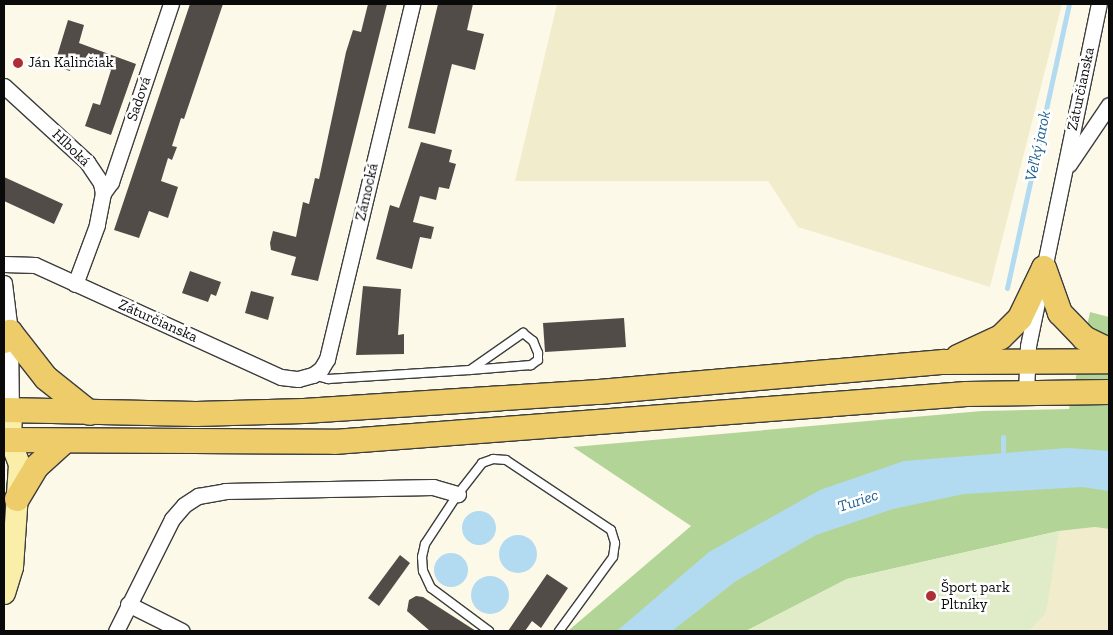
<!DOCTYPE html>
<html>
<head>
<meta charset="utf-8">
<style>
  body { margin:0 }
  #map { position:relative; width:1113px; height:635px; overflow:hidden; background:#fdf9e9; font-family:"Zilla Slab",serif }
  div>[style] { position:absolute }
  .farmland>* { inset:0; background:#f1edcc }
  .forest>* { inset:0; background:#b3d497 }
  .pitch>* { inset:0; background:#e0ecc8 }
  .water>* { inset:0; background:#b2daf1 }
  .round { border-radius:50% }
  .stream>* { height:5px; margin:-2.5px; padding:0 2.5px; transform-origin:2.5px; border-radius:2.5px; background:#b2daf1 }
  .building>* { inset:0; background:#524c48 }
  .roads { filter:drop-shadow(1px 0 #3d3d3d) drop-shadow(-1px 0 #3d3d3d) drop-shadow(0 1px #3d3d3d) drop-shadow(0 -1px #3d3d3d) }
  .lane>* { height:8px; margin:-4px; padding:0 4px; transform-origin:4px; border-radius:4px; background:#fff }
  .street>* { height:15px; margin:-7.5px; padding:0 7.5px; transform-origin:7.5px; border-radius:7.5px; background:#fff }
  .secondary>* { height:21px; margin:-10.5px; padding:0 10.5px; transform-origin:10.5px; border-radius:10.5px; background:#f9efa9 }
  .primary>* { height:24px; margin:-12px; padding:0 12px; transform-origin:12px; border-radius:12px; background:#eecc69 }
  .dots>* { width:14px; height:14px; translate:-50% -50%; box-sizing:border-box; border:2px solid #fff; border-radius:50% }
  span { translate:-50% -50%; white-space:nowrap; text-align:center; line-height:1.15; -webkit-text-stroke:5px #fff; paint-order:stroke }
  .poi-label { font-size:15px; color:#0a0a0a }
  .left { translate:0 -50%; text-align:left }
  .street-label { font-size:15px; color:#0a0a0a }
  .water-label { font-size:16px; color:#1e6192; font-style:italic }
  .frame { position:absolute; inset:0; border:5px solid #0a0a0a; pointer-events:none }
</style>
</head>
<body>
<div id="map">
  <div class="farmland">
    <i style="clip-path:polygon(557px 4px,1062px 4px,990px 287px,798px 227px,768px 181px,515px 181px)"></i>
    <i style="clip-path:polygon(1095px 527px,1109px 529px,1109px 631px,746px 631px,1059px 531px)"></i>
  </div>
  <div class="forest">
    <i style="clip-path:polygon(1090px 312px,1109px 317px,1109px 529px,1095px 527px,1059px 531px,847px 579px,746px 631px,568px 631px,691px 526px,573px 447px,982px 411px,1069px 409px)"></i>
  </div>
  <div class="pitch">
    <i style="clip-path:polygon(1059px 531px,1046px 613px,1029px 631px,746px 631px,847px 579px)"></i>
  </div>
  <div class="water">
    <i style="clip-path:polygon(1068px 448px,1109px 451px,1109px 491px,1082px 487px,964px 494px,893px 509px,816px 535px,736px 581px,672px 631px,617px 631px,709px 552px,820px 490px,904px 461px)"></i>
    <i class="round" style="left:462px;top:511px;width:34px;height:34px"></i>
    <i class="round" style="left:499px;top:535px;width:38px;height:38px"></i>
    <i class="round" style="left:434px;top:553px;width:34px;height:34px"></i>
    <i class="round" style="left:471px;top:576px;width:38px;height:38px"></i>
  </div>
  <div class="stream">
    <i style="left:1007px;top:288px;width:291px;rotate:-77.7deg"></i>
    <i style="left:1003px;top:437px;width:16px;rotate:90deg"></i>
    <i style="left:1003px;top:453px;width:6px;rotate:51deg"></i>
  </div>
  <div class="building">
    <i style="clip-path:polygon(190px 4px,223px 4px,184px 119px,181px 118px,172px 146px,177px 147px,172px 160px,168px 158px,161px 181px,178px 187px,168px 218px,149px 211px,139px 238px,114px 230px)"></i>
    <i style="clip-path:polygon(368px 4px,387px 4px,318px 281px,291px 275px,296px 257px,271px 250px,270px 243px,273px 231px,296px 237px,303px 202px,309px 204px,315px 178px,319px 179px,346px 52px,353px 30px,361px 32px)"></i>
    <i style="clip-path:polygon(438px 4px,473px 4px,467px 30px,484px 34px,475px 70px,452px 64px,435px 134px,408px 128px)"></i>
    <i style="clip-path:polygon(68px 20px,84px 25px,79px 43px,136px 64px,111px 135px,85px 126px,93px 103px,100px 105px,111px 70px,75px 56px,70px 71px,54px 66px)"></i>
    <i style="clip-path:polygon(421px 142px,452px 150px,449px 162px,456px 164px,449px 189px,439px 187px,436px 200px,420px 196px,413px 222px,434px 227px,431px 239px,420px 237px,412px 269px,376px 259px,390px 205px,399px 208px)"></i>
    <i style="clip-path:polygon(4px 177px,63px 204px,54px 224px,4px 201px)"></i>
    <i style="clip-path:polygon(190px 271px,221px 282px,216px 296px,211px 294px,208px 302px,182px 293px)"></i>
    <i style="clip-path:polygon(363px 286px,401px 289px,398px 335px,404px 334px,404px 354px,356px 355px)"></i>
    <i style="clip-path:polygon(251px 291px,274px 297px,268px 320px,245px 313px)"></i>
    <i style="clip-path:polygon(624px 318px,626px 347px,545px 352px,543px 323px)"></i>
    <i style="clip-path:polygon(400px 555px,410px 563px,379px 606px,368px 598px)"></i>
    <i style="clip-path:polygon(547px 574px,568px 588px,541px 628px,532px 621px,525px 631px,508px 631px)"></i>
    <i style="clip-path:polygon(416px 596px,423px 597px,476px 631px,430px 631px,407px 611px,409px 600px)"></i>
  </div>
  <div class="roads">
    <div class="lane">
      <i style="left:313px;top:375px;width:16px;rotate:15deg"></i>
      <i style="left:328px;top:379px;width:142px;rotate:-3.6deg"></i>
      <i style="left:470px;top:370px;width:65px;rotate:-34.9deg"></i>
      <i style="left:523px;top:333px;width:13px;rotate:39deg"></i>
      <i style="left:533px;top:341px;width:13px;rotate:67deg"></i>
      <i style="left:538px;top:353px;width:7px;rotate:90deg"></i>
      <i style="left:538px;top:360px;width:9px;rotate:144deg"></i>
      <i style="left:531px;top:365px;width:61px;rotate:175.3deg"></i>
      <i style="left:489px;top:631px;width:72px;rotate:-143.4deg"></i>
      <i style="left:431px;top:588px;width:19px;rotate:-115deg"></i>
      <i style="left:423px;top:571px;width:14px;rotate:-94deg"></i>
      <i style="left:422px;top:557px;width:13px;rotate:-77deg"></i>
      <i style="left:425px;top:544px;width:60px;rotate:-56.6deg"></i>
      <i style="left:458px;top:494px;width:39px;rotate:-52deg"></i>
      <i style="left:482px;top:463px;width:12px;rotate:-20deg"></i>
      <i style="left:493px;top:459px;width:13px;rotate:4deg"></i>
      <i style="left:506px;top:460px;width:126px;rotate:33.7deg"></i>
      <i style="left:611px;top:530px;width:14px;rotate:73deg"></i>
      <i style="left:615px;top:543px;width:14px;rotate:98deg"></i>
      <i style="left:613px;top:557px;width:92px;rotate:126.1deg"></i>
    </div>
    <div class="street">
      <i style="left:4px;top:86px;width:113px;rotate:42.5deg"></i>
      <i style="left:87px;top:162px;width:25px;rotate:56deg"></i>
      <i style="left:101px;top:183px;width:10px;rotate:79deg"></i>
      <i style="left:103px;top:193px;width:33px;rotate:101deg"></i>
      <i style="left:97px;top:225px;width:63px;rotate:110.4deg"></i>
      <i style="left:1069px;top:164px;width:71px;rotate:-55.9deg"></i>
      <i style="left:103px;top:193px;width:14px;rotate:-54deg"></i>
      <i style="left:111px;top:182px;width:188px;rotate:-71.4deg"></i>
      <i style="left:4px;top:264px;width:31px;rotate:2deg"></i>
      <i style="left:35px;top:265px;width:270px;rotate:24.5deg"></i>
      <i style="left:281px;top:377px;width:17px;rotate:7deg"></i>
      <i style="left:298px;top:379px;width:16px;rotate:-15deg"></i>
      <i style="left:313px;top:375px;width:10px;rotate:-37deg"></i>
      <i style="left:321px;top:369px;width:12px;rotate:-59deg"></i>
      <i style="left:327px;top:359px;width:365px;rotate:-76.5deg"></i>
      <i style="left:4px;top:283px;width:49px;rotate:83deg"></i>
      <i style="left:10px;top:332px;width:79px;rotate:89.3deg"></i>
      <i style="left:1026px;top:392px;width:46px;rotate:-87.5deg"></i>
      <i style="left:1028px;top:346px;width:349px;rotate:-78.3deg"></i>
      <i style="left:128px;top:604px;width:60px;rotate:26.6deg"></i>
      <i style="left:116px;top:631px;width:125px;rotate:-63.4deg"></i>
      <i style="left:172px;top:519px;width:18px;rotate:-49deg"></i>
      <i style="left:184px;top:505px;width:17px;rotate:-33deg"></i>
      <i style="left:198px;top:496px;width:27px;rotate:-10deg"></i>
      <i style="left:225px;top:491px;width:208px;rotate:-1.1deg"></i>
      <i style="left:433px;top:487px;width:26px;rotate:16deg"></i>
    </div>
    <div class="secondary">
      <i style="left:4px;top:593px;width:27px;rotate:-73deg"></i>
      <i style="left:12px;top:567px;width:103px;rotate:-86.1deg"></i>
      <i style="left:19px;top:464px;width:26px;rotate:-111deg"></i>
      <i style="left:10px;top:440px;width:29px;rotate:-88deg"></i>
    </div>
    <div class="primary">
      <i style="left:1044px;top:268px;width:48px;rotate:70.4deg"></i>
      <i style="left:1060px;top:313px;width:35px;rotate:46deg"></i>
      <i style="left:1084px;top:338px;width:28px;rotate:26deg"></i>
      <i style="left:4px;top:341px;width:11px;rotate:-56deg"></i>
      <i style="left:10px;top:332px;width:58px;rotate:52deg"></i>
      <i style="left:46px;top:378px;width:56px;rotate:38.5deg"></i>
      <i style="left:958px;top:357px;width:47px;rotate:-24.9deg"></i>
      <i style="left:1001px;top:337px;width:27px;rotate:-45deg"></i>
      <i style="left:1020px;top:318px;width:55px;rotate:-64.4deg"></i>
      <i style="left:4px;top:410px;width:192px;rotate:1.2deg"></i>
      <i style="left:196px;top:414px;width:108px;rotate:-1.6deg"></i>
      <i style="left:304px;top:411px;width:296px;rotate:-3.7deg"></i>
      <i style="left:599px;top:392px;width:346px;rotate:-5deg"></i>
      <i style="left:944px;top:362px;width:165px;rotate:-0.3deg"></i>
      <i style="left:4px;top:440px;width:330px;rotate:0.3deg"></i>
      <i style="left:334px;top:442px;width:634px;rotate:-4.34deg"></i>
      <i style="left:966px;top:394px;width:143px;rotate:-0.8deg"></i>
      <i style="left:17px;top:499px;width:37px;rotate:-59deg"></i>
      <i style="left:36px;top:467px;width:36px;rotate:-42deg"></i>
    </div>
  </div>
  <div class="dots">
    <i style="left:18px;top:63px;background:#af2e36"></i>
    <i style="left:931px;top:596px;background:#af2e36"></i>
  </div>
  <div class="poi-label">
    <span class="left" style="left:28px;top:63px">Ján Kalinčiak</span>
    <span class="left" style="left:941px;top:596px">Šport park<br>Pltníky</span>
  </div>
  <div class="street-label">
    <span style="left:1081px;top:89px;rotate:-78deg">Záturčianska</span>
    <span style="left:139px;top:99px;rotate:-71deg">Sadová</span>
    <span style="left:71px;top:148px;rotate:44deg">Hlboká</span>
    <span style="left:367px;top:192px;rotate:-77deg">Zámocká</span>
    <span style="left:158px;top:321px;rotate:24deg">Záturčianska</span>
  </div>
  <div class="water-label">
    <span style="left:1038px;top:146px;rotate:-78deg">Veľký jarok</span>
    <span style="left:858px;top:501px;rotate:-18deg">Turiec</span>
  </div>
  <div class="frame"></div>
</div>
</body>
</html>
